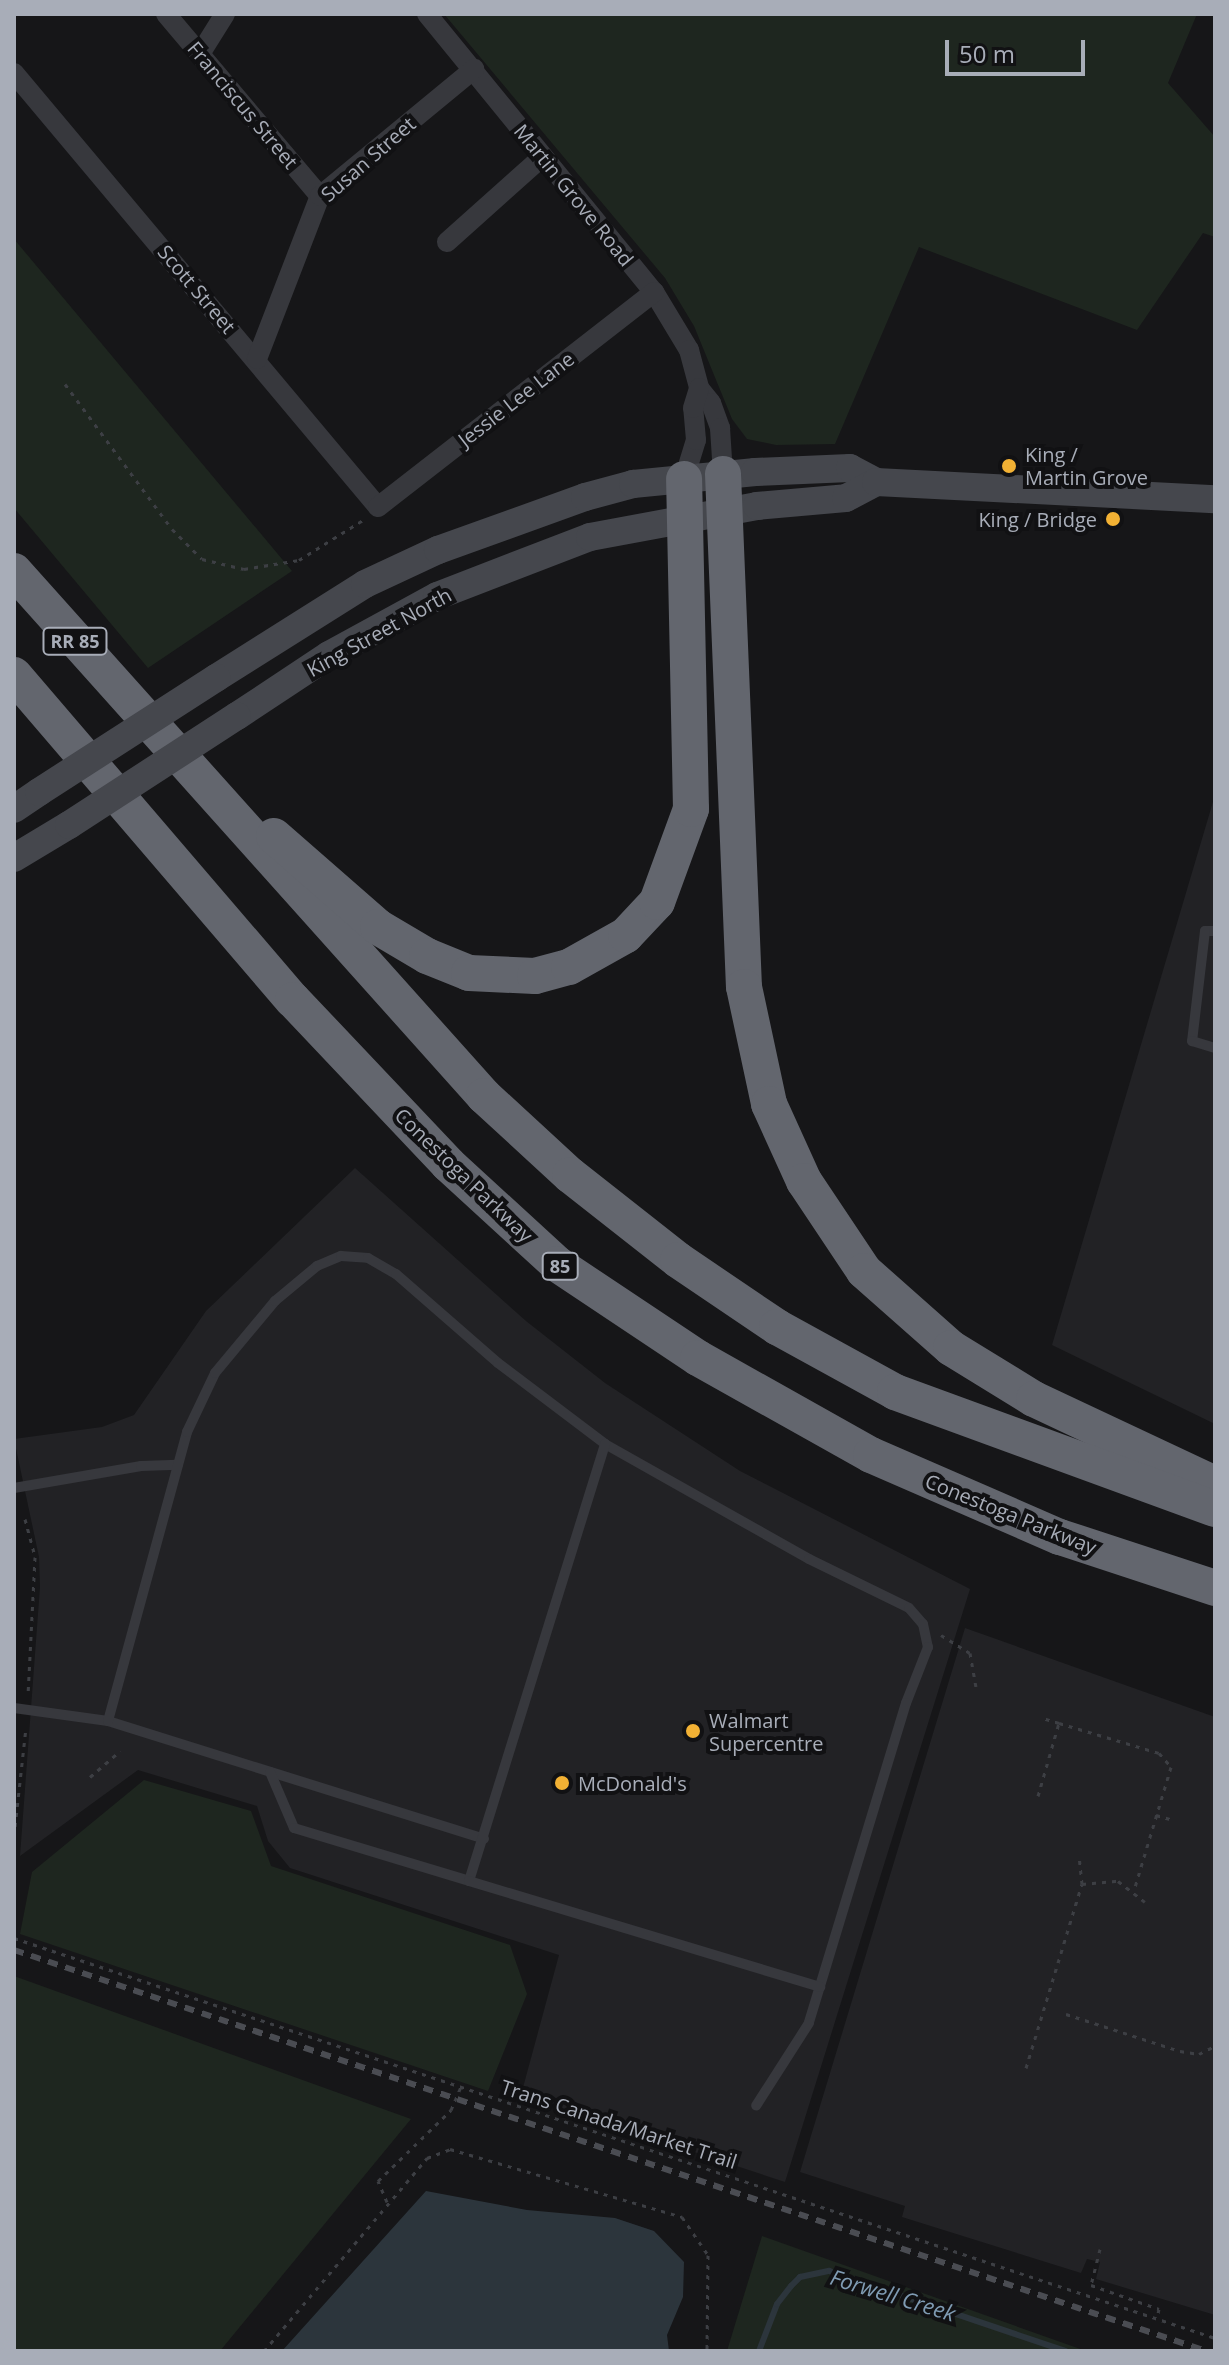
<!DOCTYPE html>
<html>
<head>
<meta charset="utf-8">
<style>
  body { margin:0 }
  #map { position:relative; width:1229px; height:2365px; overflow:hidden; background:#161618; font-family:"Open Sans",sans-serif }
  div>[style] { position:absolute }
  .built>* { inset:0; background:#222225 }
  .green>* { inset:0; background:#1e261f }
  .water>* { inset:0; background:#2c353c }
  .stream>* { height:6px; margin:-3px; padding:0 3px; transform-origin:3px; border-radius:3px; background:#2c353c }
  .path>* { height:3px; margin-top:-1.5px; transform-origin:0; background:repeating-linear-gradient(90deg,#3d3f44 0 4px,transparent 0 10px) }
  .service>* { height:10px; margin:-5px; padding:0 5px; transform-origin:5px; border-radius:5px; background:#37383d }
  .minor>* { height:20px; margin:-10px; padding:0 10px; transform-origin:10px; border-radius:10px; background:#37383d }
  .secondary>* { height:28px; margin:-14px; padding:0 14px; transform-origin:14px; border-radius:14px; background:#45474d }
  .motorway>* { height:36px; margin:-18px; padding:0 18px; transform-origin:18px; border-radius:18px; background:#63666e }
  .rail>* { height:6px; margin-top:-3px; transform-origin:0; background:repeating-linear-gradient(90deg,#4a4c52 0 10px,transparent 0 18px) }
  .secondary-bridge>* { height:28px; margin:-14px; padding:0 14px; transform-origin:14px; border-radius:14px; background:#45474d }
  .dots>* { width:22px; height:22px; translate:-50% -50%; box-sizing:border-box; border:4px solid #111113; border-radius:50% }
  span { translate:-50% -50%; white-space:nowrap; text-align:center; line-height:1.15; -webkit-text-stroke:8px #111113; paint-order:stroke }
  .shield-label span { padding:2px 6px; background:#111113; border:2px solid; border-radius:6px; -webkit-text-stroke-width:0 }
  .shield-label { font-size:18px; color:#a8adb8; font-weight:700 }
  .street-label { font-size:20px; color:#a8adb8 }
  .poi-label { font-size:20px; color:#a8adb8 }
  .left { translate:0 -50%; text-align:left }
  .right { translate:-100% -50%; text-align:right }
  .water-label { font-size:22px; color:#7f9bb3; font-style:italic }
  .frame { position:absolute; inset:0; border:16px solid #a8adb8; pointer-events:none }
  .scale { position:absolute; left:945px; top:40px; width:140px; height:36px; box-sizing:border-box; border:4px solid #a8adb8; border-top:0; padding-left:10px; font-size:24px; line-height:28px; white-space:nowrap; color:#a8adb8; -webkit-text-stroke:6px #111113; paint-order:stroke }
</style>
</head>
<body>
<div id="map">
  <div class="built">
    <i style="clip-path:polygon(1215px 795px,1215px 1424px,1052px 1345px)"></i>
    <i style="clip-path:polygon(355px 1168px,526px 1321px,605px 1383px,740px 1471px,970px 1589px,785px 2182px,521px 2095px,559px 1955px,290px 1868px,268px 1841px,257px 1806px,138px 1770px,20px 1856px,40px 1587px,39px 1557px,14px 1439px,102px 1427px,134px 1415px,206px 1311px)"></i>
    <i style="clip-path:polygon(965px 1628px,1215px 1717px,1215px 2315px,1096px 2279px,1100px 2262px,1087px 2259px,1081px 2273px,902px 2217px,905px 2206px,800px 2172px)"></i>
  </div>
  <div class="green">
    <i style="clip-path:polygon(444px 14px,1197px 14px,1168px 83px,1215px 137px,1215px 237px,1203px 233px,1137px 330px,919px 247px,835px 444px,776px 445px,747px 439px,732px 419px,694px 326px,665px 278px)"></i>
    <i style="clip-path:polygon(14px 239px,292px 571px,148px 668px,14px 508px)"></i>
    <i style="clip-path:polygon(144px 1780px,251px 1811px,271px 1866px,510px 1945px,527px 1994px,488px 2091px,20px 1934px,32px 1872px)"></i>
    <i style="clip-path:polygon(14px 1976px,411px 2119px,220px 2351px,14px 2351px)"></i>
    <i style="clip-path:polygon(762px 2236px,1086px 2351px,727px 2351px)"></i>
  </div>
  <div class="water">
    <i style="clip-path:polygon(426px 2191px,527px 2210px,615px 2218px,654px 2231px,684px 2262px,683px 2297px,667px 2335px,669px 2351px,282px 2351px)"></i>
  </div>
  <div class="stream">
    <i style="left:759px;top:2351px;width:50px;rotate:-69deg"></i>
    <i style="left:777px;top:2304px;width:23px;rotate:-52deg"></i>
    <i style="left:791px;top:2286px;width:13px;rotate:-45deg"></i>
    <i style="left:800px;top:2277px;width:30px;rotate:-12deg"></i>
    <i style="left:829px;top:2271px;width:250px;rotate:18.7deg"></i>
  </div>
  <div class="path">
    <i style="left:65px;top:384px;width:180px;rotate:53.6deg"></i>
    <i style="left:172px;top:529px;width:42px;rotate:45deg"></i>
    <i style="left:202px;top:559px;width:43px;rotate:13.4deg"></i>
    <i style="left:244px;top:569px;width:56px;rotate:-9.3deg"></i>
    <i style="left:299px;top:560px;width:75px;rotate:-32deg"></i>
    <i style="left:25px;top:1519px;width:39px;rotate:75deg"></i>
    <i style="left:35px;top:1557px;width:137px;rotate:92.9deg"></i>
    <i style="left:941px;top:1635px;width:34px;rotate:32deg"></i>
    <i style="left:970px;top:1653px;width:34px;rotate:80deg"></i>
    <i style="left:1059px;top:1723px;width:104px;rotate:16.7deg"></i>
    <i style="left:1159px;top:1753px;width:18px;rotate:49deg"></i>
    <i style="left:1171px;top:1767px;width:128px;rotate:106.7deg"></i>
    <i style="left:90px;top:1777px;width:40px;rotate:-41deg"></i>
    <i style="left:1038px;top:1796px;width:76px;rotate:-74deg"></i>
    <i style="left:1059px;top:1723px;width:17px;rotate:-163deg"></i>
    <i style="left:1156px;top:1815px;width:18px;rotate:16deg"></i>
    <i style="left:14px;top:1836px;width:110px;rotate:-83.7deg"></i>
    <i style="left:1082px;top:1884px;width:36px;rotate:-5deg"></i>
    <i style="left:1118px;top:1881px;width:34px;rotate:38deg"></i>
    <i style="left:14px;top:1938px;width:1266px;rotate:18.42deg"></i>
    <i style="left:1066px;top:2014px;width:120px;rotate:18deg"></i>
    <i style="left:1180px;top:2051px;width:19px;rotate:9deg"></i>
    <i style="left:1199px;top:2054px;width:18px;rotate:-27deg"></i>
    <i style="left:1026px;top:2068px;width:192px;rotate:-73.1deg"></i>
    <i style="left:1082px;top:1884px;width:29px;rotate:-96deg"></i>
    <i style="left:387px;top:2202px;width:23px;rotate:-113deg"></i>
    <i style="left:378px;top:2181px;width:102px;rotate:-44.2deg"></i>
    <i style="left:451px;top:2110px;width:25px;rotate:-67deg"></i>
    <i style="left:1100px;top:2249px;width:37px;rotate:104deg"></i>
    <i style="left:1091px;top:2285px;width:72px;rotate:19.4deg"></i>
    <i style="left:1159px;top:2309px;width:9px;rotate:103deg"></i>
    <i style="left:264px;top:2351px;width:253px;rotate:-49.8deg"></i>
    <i style="left:427px;top:2158px;width:25px;rotate:-21deg"></i>
    <i style="left:450px;top:2149px;width:242px;rotate:16.3deg"></i>
    <i style="left:682px;top:2217px;width:46px;rotate:55.6deg"></i>
    <i style="left:708px;top:2255px;width:96px;rotate:90.6deg"></i>
  </div>
  <div class="service">
    <i style="left:1215px;top:931px;width:10px;rotate:180deg"></i>
    <i style="left:1205px;top:931px;width:111px;rotate:96.7deg"></i>
    <i style="left:1192px;top:1041px;width:24px;rotate:17deg"></i>
    <i style="left:14px;top:1488px;width:129px;rotate:-9.8deg"></i>
    <i style="left:141px;top:1466px;width:37px;rotate:-2deg"></i>
    <i style="left:14px;top:1708px;width:95px;rotate:7.9deg"></i>
    <i style="left:108px;top:1721px;width:394px;rotate:17.4deg"></i>
    <i style="left:108px;top:1721px;width:300px;rotate:-74.7deg"></i>
    <i style="left:187px;top:1432px;width:65px;rotate:-64.6deg"></i>
    <i style="left:215px;top:1373px;width:94px;rotate:-50.2deg"></i>
    <i style="left:275px;top:1301px;width:55px;rotate:-39.8deg"></i>
    <i style="left:317px;top:1266px;width:26px;rotate:-23deg"></i>
    <i style="left:341px;top:1256px;width:27px;rotate:4deg"></i>
    <i style="left:368px;top:1258px;width:32px;rotate:30deg"></i>
    <i style="left:396px;top:1274px;width:135px;rotate:41.1deg"></i>
    <i style="left:498px;top:1363px;width:134px;rotate:37.1deg"></i>
    <i style="left:605px;top:1444px;width:234px;rotate:29.4deg"></i>
    <i style="left:809px;top:1559px;width:111px;rotate:26.1deg"></i>
    <i style="left:909px;top:1608px;width:21px;rotate:49deg"></i>
    <i style="left:923px;top:1624px;width:24px;rotate:78deg"></i>
    <i style="left:928px;top:1647px;width:60px;rotate:111.4deg"></i>
    <i style="left:906px;top:1703px;width:334px;rotate:106.9deg"></i>
    <i style="left:809px;top:2023px;width:98px;rotate:122.6deg"></i>
    <i style="left:270px;top:1772px;width:61px;rotate:66.8deg"></i>
    <i style="left:294px;top:1828px;width:183px;rotate:16.8deg"></i>
    <i style="left:469px;top:1881px;width:458px;rotate:-72.7deg"></i>
    <i style="left:469px;top:1881px;width:367px;rotate:16.8deg"></i>
  </div>
  <div class="minor">
    <i style="left:166px;top:14px;width:238px;rotate:49.8deg"></i>
    <i style="left:427px;top:14px;width:359px;rotate:50.8deg"></i>
    <i style="left:654px;top:292px;width:68px;rotate:58.9deg"></i>
    <i style="left:689px;top:350px;width:39px;rotate:75deg"></i>
    <i style="left:699px;top:388px;width:19px;rotate:51deg"></i>
    <i style="left:711px;top:403px;width:27px;rotate:70deg"></i>
    <i style="left:720px;top:428px;width:46px;rotate:86.3deg"></i>
    <i style="left:200px;top:54px;width:47px;rotate:-58deg"></i>
    <i style="left:14px;top:73px;width:566px;rotate:50.01deg"></i>
    <i style="left:378px;top:507px;width:350px;rotate:-37.9deg"></i>
    <i style="left:447px;top:242px;width:127px;rotate:-41.8deg"></i>
    <i style="left:257px;top:359px;width:175px;rotate:-68.9deg"></i>
    <i style="left:320px;top:196px;width:200px;rotate:-39.5deg"></i>
    <i style="left:684px;top:479px;width:41px;rotate:-72.9deg"></i>
    <i style="left:696px;top:440px;width:32px;rotate:-95deg"></i>
    <i style="left:693px;top:408px;width:21px;rotate:-73deg"></i>
  </div>
  <div class="secondary">
    <i style="left:216px;top:678px;width:176px;rotate:-32.2deg"></i>
    <i style="left:365px;top:584px;width:81px;rotate:-25deg"></i>
    <i style="left:438px;top:550px;width:156px;rotate:-19.8deg"></i>
    <i style="left:585px;top:497px;width:50px;rotate:-15.2deg"></i>
    <i style="left:633px;top:484px;width:123px;rotate:-5.6deg"></i>
    <i style="left:755px;top:472px;width:95px;rotate:-2.4deg"></i>
    <i style="left:850px;top:468px;width:30px;rotate:28deg"></i>
    <i style="left:237px;top:716px;width:110px;rotate:-33.5deg"></i>
    <i style="left:329px;top:655px;width:123px;rotate:-28.6deg"></i>
    <i style="left:437px;top:596px;width:164px;rotate:-21.1deg"></i>
    <i style="left:590px;top:537px;width:170px;rotate:-10.5deg"></i>
    <i style="left:757px;top:506px;width:89px;rotate:-5.1deg"></i>
    <i style="left:846px;top:498px;width:34px;rotate:-28deg"></i>
    <i style="left:876px;top:482px;width:339px;rotate:2.9deg"></i>
    <i style="left:14px;top:809px;width:30px;rotate:-34deg"></i>
    <i style="left:14px;top:858px;width:64px;rotate:-31deg"></i>
  </div>
  <div class="motorway">
    <i style="left:723px;top:474px;width:513px;rotate:87.66deg"></i>
    <i style="left:744px;top:987px;width:120px;rotate:77.9deg"></i>
    <i style="left:769px;top:1104px;width:85px;rotate:65.6deg"></i>
    <i style="left:804px;top:1181px;width:108px;rotate:56.3deg"></i>
    <i style="left:864px;top:1271px;width:116px;rotate:41.5deg"></i>
    <i style="left:951px;top:1348px;width:97px;rotate:31.6deg"></i>
    <i style="left:1034px;top:1399px;width:200px;rotate:25.2deg"></i>
    <i style="left:14px;top:571px;width:705px;rotate:48.16deg"></i>
    <i style="left:484px;top:1096px;width:117px;rotate:42.6deg"></i>
    <i style="left:570px;top:1175px;width:137px;rotate:38.2deg"></i>
    <i style="left:678px;top:1260px;width:120px;rotate:34.1deg"></i>
    <i style="left:777px;top:1327px;width:135px;rotate:28.8deg"></i>
    <i style="left:895px;top:1392px;width:341px;rotate:20.1deg"></i>
    <i style="left:14px;top:675px;width:428px;rotate:49.4deg"></i>
    <i style="left:293px;top:1000px;width:226px;rotate:46.6deg"></i>
    <i style="left:448px;top:1164px;width:148px;rotate:42.5deg"></i>
    <i style="left:557px;top:1264px;width:169px;rotate:33.7deg"></i>
    <i style="left:698px;top:1358px;width:198px;rotate:29.3deg"></i>
    <i style="left:871px;top:1455px;width:206px;rotate:23.5deg"></i>
    <i style="left:1060px;top:1537px;width:163px;rotate:18.2deg"></i>
    <i style="left:274px;top:836px;width:138px;rotate:41.2deg"></i>
    <i style="left:378px;top:927px;width:57px;rotate:30.6deg"></i>
    <i style="left:427px;top:956px;width:45px;rotate:22deg"></i>
    <i style="left:469px;top:973px;width:66px;rotate:2.6deg"></i>
    <i style="left:535px;top:976px;width:35px;rotate:-15deg"></i>
    <i style="left:569px;top:967px;width:65px;rotate:-29.3deg"></i>
    <i style="left:626px;top:935px;width:45px;rotate:-46.8deg"></i>
    <i style="left:657px;top:902px;width:99px;rotate:-69.9deg"></i>
    <i style="left:691px;top:809px;width:330px;rotate:-91.2deg"></i>
  </div>
  <div class="rail">
    <i style="left:14px;top:1950px;width:1258px;rotate:18.59deg"></i>
  </div>
  <div class="secondary-bridge">
    <i style="left:39px;top:792px;width:211px;rotate:-32.8deg"></i>
    <i style="left:69px;top:825px;width:200px;rotate:-33deg"></i>
  </div>
  <div class="dots">
    <i style="left:1009px;top:466px;background:#f2b134"></i>
    <i style="left:1113px;top:519px;background:#f2b134"></i>
    <i style="left:693px;top:1731px;background:#f2b134"></i>
    <i style="left:562px;top:1783px;background:#f2b134"></i>
  </div>
  <div class="shield-label">
    <span style="left:75px;top:641px">RR 85</span>
    <span style="left:560px;top:1266px">85</span>
  </div>
  <div class="street-label">
    <span style="left:243px;top:105px;rotate:50deg">Franciscus Street</span>
    <span style="left:368px;top:159px;rotate:-41deg">Susan Street</span>
    <span style="left:574px;top:195px;rotate:51deg">Martin Grove Road</span>
    <span style="left:197px;top:289px;rotate:50deg">Scott Street</span>
    <span style="left:516px;top:399px;rotate:-38deg">Jessie Lee Lane</span>
    <span style="left:379px;top:632px;rotate:-29deg">King Street North</span>
    <span style="left:464px;top:1175px;rotate:44deg">Conestoga Parkway</span>
    <span style="left:1011px;top:1514px;rotate:22deg">Conestoga Parkway</span>
    <span style="left:619px;top:2124px;rotate:18deg">Trans Canada/Market Trail</span>
  </div>
  <div class="poi-label">
    <span class="left" style="left:1025px;top:466px">King /<br>Martin Grove</span>
    <span class="right" style="left:1097px;top:519px">King / Bridge</span>
    <span class="left" style="left:709px;top:1732px">Walmart<br>Supercentre</span>
    <span class="left" style="left:578px;top:1783px">McDonald's</span>
  </div>
  <div class="water-label">
    <span style="left:893px;top:2295px;rotate:17deg">Forwell Creek</span>
  </div>
  <div class="frame"></div>
  <div class="scale">50 m</div>
</div>
</body>
</html>
